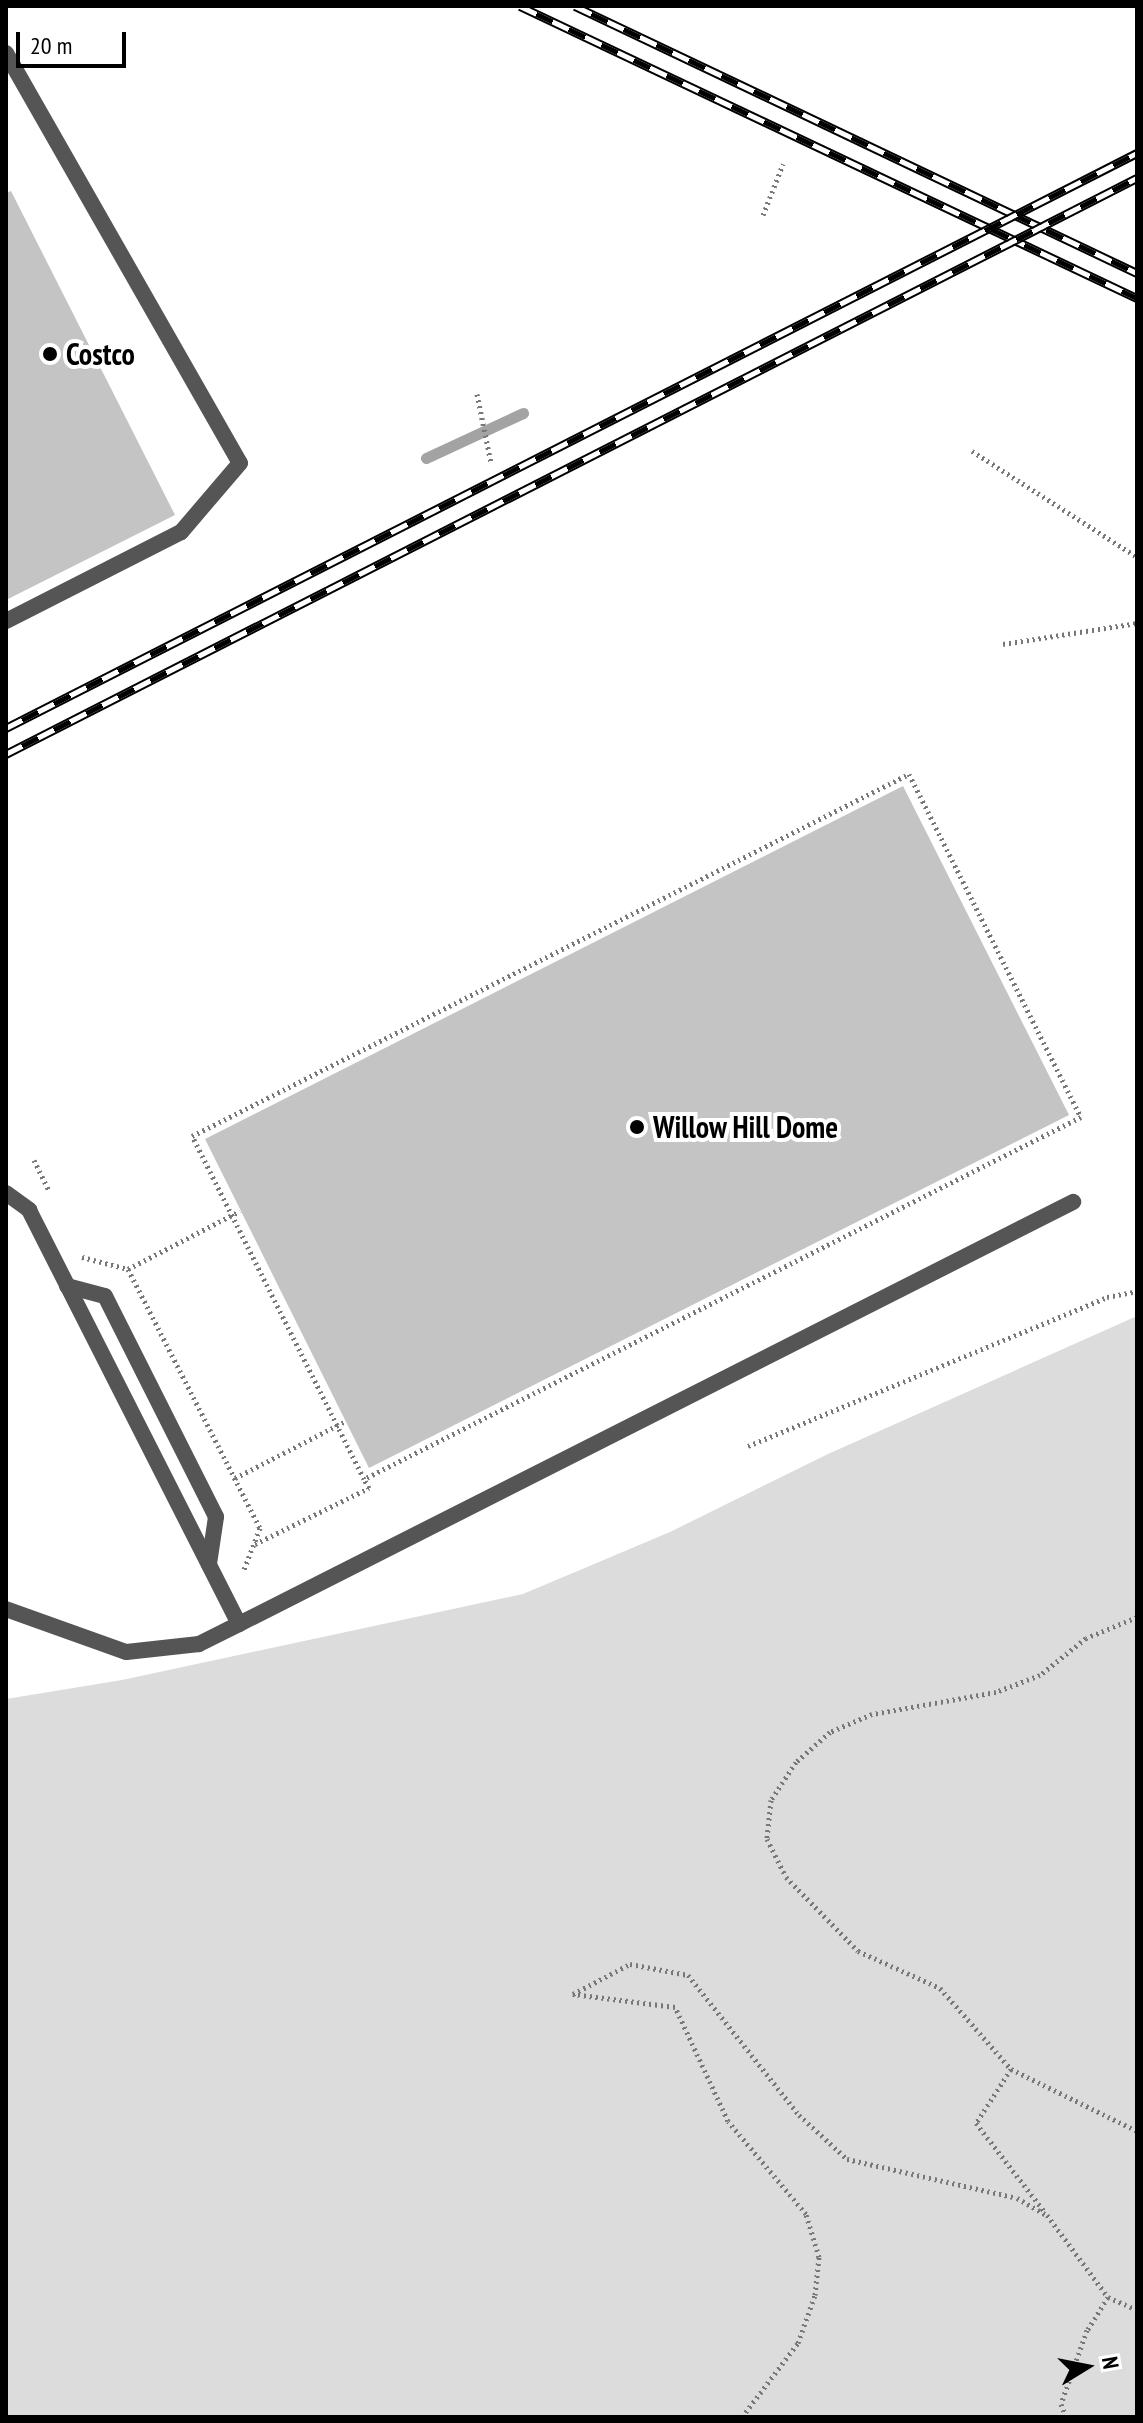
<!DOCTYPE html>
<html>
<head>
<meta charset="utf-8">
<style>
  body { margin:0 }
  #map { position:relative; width:1143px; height:2423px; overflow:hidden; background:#fff; font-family:"PT Sans Narrow",sans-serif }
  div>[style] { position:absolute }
  .green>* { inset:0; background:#dcdcdc }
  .stream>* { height:11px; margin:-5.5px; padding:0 5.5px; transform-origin:5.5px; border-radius:5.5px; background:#a3a3a3 }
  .building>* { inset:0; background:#c4c4c4 }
  .path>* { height:5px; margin-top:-2.5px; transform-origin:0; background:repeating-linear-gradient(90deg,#777 0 2px,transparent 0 6px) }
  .lane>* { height:16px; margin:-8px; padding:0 8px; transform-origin:8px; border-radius:8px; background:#555 }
  .rail>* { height:9px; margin-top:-4.5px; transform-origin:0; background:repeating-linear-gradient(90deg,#fff 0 18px,#000 0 36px); box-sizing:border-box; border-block:2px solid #000 }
  .dots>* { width:22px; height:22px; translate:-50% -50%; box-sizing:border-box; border:4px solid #fff; border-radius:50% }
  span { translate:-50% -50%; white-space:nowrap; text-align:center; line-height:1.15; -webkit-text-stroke:8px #fff; paint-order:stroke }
  .poi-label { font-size:30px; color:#000; font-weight:700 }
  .left { translate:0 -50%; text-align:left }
  .frame { position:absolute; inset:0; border:8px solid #000; pointer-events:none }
  .north { position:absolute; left:1047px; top:2327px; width:80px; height:80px; -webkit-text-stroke:6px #fff; paint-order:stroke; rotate:80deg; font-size:22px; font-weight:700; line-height:32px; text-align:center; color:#000 }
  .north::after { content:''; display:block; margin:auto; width:28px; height:36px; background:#000; clip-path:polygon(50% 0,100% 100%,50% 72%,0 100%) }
  .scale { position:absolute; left:16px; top:32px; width:110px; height:36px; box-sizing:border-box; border:4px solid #000; border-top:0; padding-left:10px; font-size:24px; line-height:28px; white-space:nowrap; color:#000; -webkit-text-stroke:6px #fff; paint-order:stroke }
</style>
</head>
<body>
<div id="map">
  <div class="green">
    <i style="clip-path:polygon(1137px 1316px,1137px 2417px,6px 2417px,6px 1699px,122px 1680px,523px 1594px,670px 1532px,828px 1454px)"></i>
  </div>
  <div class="stream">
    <i style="left:426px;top:458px;width:107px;rotate:-24.9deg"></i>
  </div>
  <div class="building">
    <i style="clip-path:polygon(11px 191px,175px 515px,6px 600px,6px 193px)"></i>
    <i style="clip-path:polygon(903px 786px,1069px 1115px,369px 1468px,205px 1139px)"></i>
  </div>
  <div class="path">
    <i style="left:763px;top:215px;width:55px;rotate:-68.6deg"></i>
    <i style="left:477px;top:394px;width:70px;rotate:78.5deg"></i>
    <i style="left:972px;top:451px;width:196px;rotate:32.7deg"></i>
    <i style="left:1003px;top:644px;width:136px;rotate:-8.9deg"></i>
    <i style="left:909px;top:774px;width:384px;rotate:63.4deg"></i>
    <i style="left:1081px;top:1117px;width:803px;rotate:153.21deg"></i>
    <i style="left:364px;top:1479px;width:384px;rotate:-116.6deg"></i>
    <i style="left:192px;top:1136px;width:803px;rotate:-26.79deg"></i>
    <i style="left:34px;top:1160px;width:34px;rotate:64deg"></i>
    <i style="left:82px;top:1257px;width:48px;rotate:14.6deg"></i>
    <i style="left:128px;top:1269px;width:291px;rotate:63deg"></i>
    <i style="left:260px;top:1528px;width:47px;rotate:111.1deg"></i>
    <i style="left:128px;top:1269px;width:126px;rotate:-27.4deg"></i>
    <i style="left:748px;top:1446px;width:389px;rotate:-22.5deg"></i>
    <i style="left:1107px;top:1297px;width:31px;rotate:-11deg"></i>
    <i style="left:235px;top:1478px;width:125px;rotate:-27.2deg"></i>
    <i style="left:255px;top:1544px;width:127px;rotate:-26.2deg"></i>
    <i style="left:369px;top:1488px;width:10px;rotate:-119deg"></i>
    <i style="left:1137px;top:1617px;width:55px;rotate:157.6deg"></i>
    <i style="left:1086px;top:1638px;width:59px;rotate:141.2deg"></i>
    <i style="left:1040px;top:1675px;width:47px;rotate:158.9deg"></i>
    <i style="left:996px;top:1692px;width:126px;rotate:169.9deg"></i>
    <i style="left:872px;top:1714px;width:46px;rotate:156.8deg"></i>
    <i style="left:830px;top:1732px;width:45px;rotate:138.6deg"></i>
    <i style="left:796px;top:1762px;width:45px;rotate:123.3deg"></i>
    <i style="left:771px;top:1800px;width:39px;rotate:96deg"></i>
    <i style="left:767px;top:1839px;width:42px;rotate:63.4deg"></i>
    <i style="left:786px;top:1877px;width:103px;rotate:45.8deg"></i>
    <i style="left:858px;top:1951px;width:90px;rotate:24.3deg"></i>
    <i style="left:940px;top:1988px;width:108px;rotate:48.8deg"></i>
    <i style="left:1011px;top:2069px;width:140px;rotate:26.2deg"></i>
    <i style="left:1011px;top:2069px;width:64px;rotate:122.9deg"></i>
    <i style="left:976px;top:2123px;width:111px;rotate:52.3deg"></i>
    <i style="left:1108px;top:2297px;width:32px;rotate:24deg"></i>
    <i style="left:742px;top:2417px;width:93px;rotate:-52.9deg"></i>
    <i style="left:798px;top:2343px;width:51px;rotate:-70.5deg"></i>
    <i style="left:815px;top:2295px;width:38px;rotate:-84deg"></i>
    <i style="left:819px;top:2257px;width:45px;rotate:-106.8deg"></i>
    <i style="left:806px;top:2214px;width:121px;rotate:-130deg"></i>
    <i style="left:728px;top:2121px;width:126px;rotate:-114.9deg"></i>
    <i style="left:675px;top:2007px;width:103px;rotate:-172.7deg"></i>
    <i style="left:573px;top:1994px;width:64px;rotate:-27.8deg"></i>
    <i style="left:630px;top:1964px;width:59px;rotate:10.7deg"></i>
    <i style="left:688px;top:1975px;width:179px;rotate:51.6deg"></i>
    <i style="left:799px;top:2115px;width:65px;rotate:42.5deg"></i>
    <i style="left:847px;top:2159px;width:174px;rotate:12.9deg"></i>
    <i style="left:1017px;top:2198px;width:34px;rotate:30deg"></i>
    <i style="left:1047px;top:2215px;width:102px;rotate:53.4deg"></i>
    <i style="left:1108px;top:2297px;width:39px;rotate:122deg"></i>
    <i style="left:1087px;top:2330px;width:78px;rotate:109.4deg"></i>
    <i style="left:1061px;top:2404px;width:14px;rotate:69deg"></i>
  </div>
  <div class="lane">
    <i style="left:6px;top:53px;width:472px;rotate:60.3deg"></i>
    <i style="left:240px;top:463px;width:91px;rotate:130.5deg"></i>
    <i style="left:181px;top:532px;width:196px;rotate:153deg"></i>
    <i style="left:6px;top:1193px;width:29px;rotate:36deg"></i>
    <i style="left:29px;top:1210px;width:464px;rotate:63.1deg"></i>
    <i style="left:239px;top:1624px;width:45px;rotate:153.4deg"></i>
    <i style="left:199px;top:1644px;width:73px;rotate:173.7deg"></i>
    <i style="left:126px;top:1652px;width:127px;rotate:-160.3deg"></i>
    <i style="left:67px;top:1286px;width:39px;rotate:15deg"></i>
    <i style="left:105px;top:1296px;width:247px;rotate:63.3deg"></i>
    <i style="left:216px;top:1517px;width:48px;rotate:98.5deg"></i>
    <i style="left:239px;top:1624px;width:935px;rotate:-26.84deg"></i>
  </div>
  <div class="rail">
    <i style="left:520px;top:6px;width:683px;rotate:25.33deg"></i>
    <i style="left:575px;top:6px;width:622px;rotate:25.41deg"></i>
    <i style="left:6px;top:728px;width:1269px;rotate:-26.95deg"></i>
    <i style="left:6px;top:754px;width:1269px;rotate:-26.99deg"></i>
  </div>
  <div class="dots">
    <i style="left:50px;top:354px;background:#000"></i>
    <i style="left:637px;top:1127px;background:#000"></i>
  </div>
  <div class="poi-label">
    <span class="left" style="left:66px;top:354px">Costco</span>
    <span class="left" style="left:653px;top:1127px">Willow Hill Dome</span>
  </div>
  <div class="frame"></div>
  <div class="north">N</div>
  <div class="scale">20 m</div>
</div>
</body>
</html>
